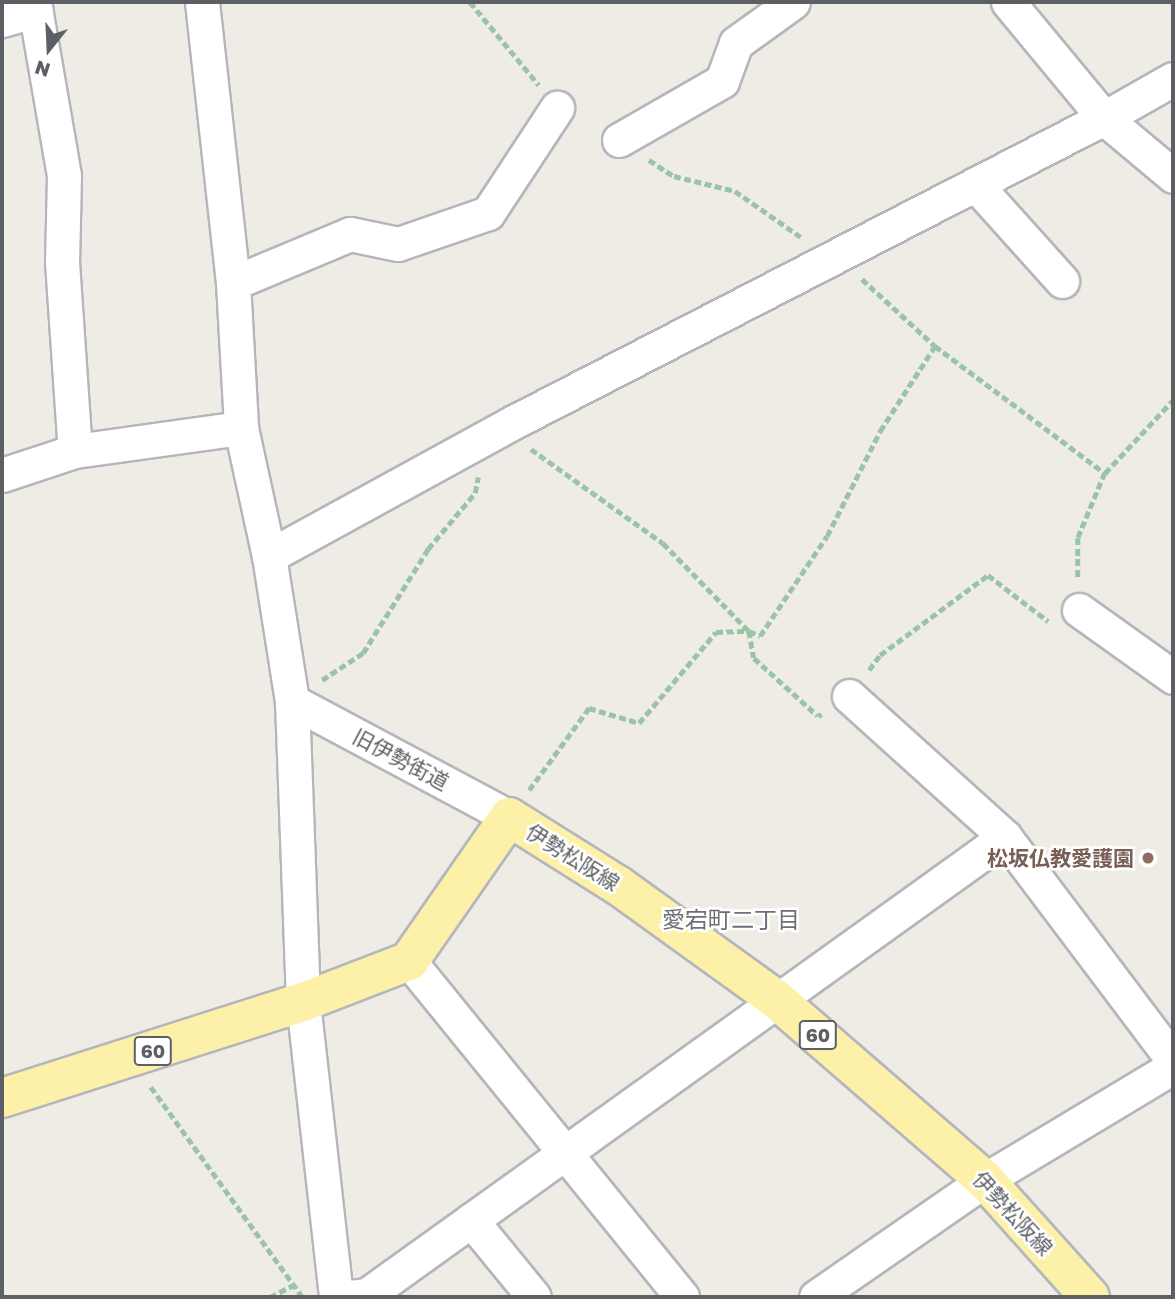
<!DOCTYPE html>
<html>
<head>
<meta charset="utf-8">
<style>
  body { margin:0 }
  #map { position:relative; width:1175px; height:1299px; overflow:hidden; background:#eeece4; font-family:"Golos Text","Noto Sans JP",sans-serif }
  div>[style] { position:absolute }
  .path>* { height:4.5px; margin-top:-2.25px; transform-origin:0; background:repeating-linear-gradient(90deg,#99c4a6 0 7px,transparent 0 10.5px) }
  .roads { filter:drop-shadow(2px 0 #b4b6bb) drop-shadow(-2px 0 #b4b6bb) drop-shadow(0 2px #b4b6bb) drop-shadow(0 -2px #b4b6bb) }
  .minor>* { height:33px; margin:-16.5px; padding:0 16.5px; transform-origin:16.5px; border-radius:16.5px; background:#fff }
  .major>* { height:38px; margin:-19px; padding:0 19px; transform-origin:19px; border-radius:19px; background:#fdf1aa }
  .dots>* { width:19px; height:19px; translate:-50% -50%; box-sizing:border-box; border:4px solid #fff; border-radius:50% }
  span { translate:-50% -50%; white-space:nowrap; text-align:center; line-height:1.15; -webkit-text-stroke:5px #fff; paint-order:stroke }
  .shield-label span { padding:2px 5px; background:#fff; border:2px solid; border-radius:5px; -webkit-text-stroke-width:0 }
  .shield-label { font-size:19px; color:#5c5f64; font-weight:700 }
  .street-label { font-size:21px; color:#5c5f64 }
  .education-label { font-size:21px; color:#785e54; font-weight:700 }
  .right { translate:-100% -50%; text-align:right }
  .neighbourhood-label { font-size:23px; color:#6d7176 }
  .frame { position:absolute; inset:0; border:4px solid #5c5f64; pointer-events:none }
  .north { position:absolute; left:14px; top:14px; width:70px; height:70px; -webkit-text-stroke:5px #fff; paint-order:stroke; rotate:198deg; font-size:19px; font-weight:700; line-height:28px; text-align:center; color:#5c5f64 }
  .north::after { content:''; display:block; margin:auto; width:24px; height:32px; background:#5c5f64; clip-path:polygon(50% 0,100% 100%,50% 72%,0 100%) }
</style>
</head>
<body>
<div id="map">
  <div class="path">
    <i style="left:470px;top:2px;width:108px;rotate:50.3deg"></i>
    <i style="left:649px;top:160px;width:30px;rotate:33deg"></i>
    <i style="left:674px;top:176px;width:63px;rotate:13.8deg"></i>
    <i style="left:735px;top:191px;width:80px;rotate:34.9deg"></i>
    <i style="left:862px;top:279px;width:99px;rotate:42.5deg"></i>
    <i style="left:935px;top:346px;width:212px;rotate:36.8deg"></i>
    <i style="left:1105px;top:473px;width:70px;rotate:112.6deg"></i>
    <i style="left:1078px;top:538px;width:41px;rotate:90deg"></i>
    <i style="left:531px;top:449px;width:162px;rotate:35.5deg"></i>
    <i style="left:663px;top:543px;width:123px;rotate:45.7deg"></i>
    <i style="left:749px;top:631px;width:27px;rotate:80deg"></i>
    <i style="left:754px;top:658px;width:86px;rotate:42.2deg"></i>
    <i style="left:818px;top:716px;width:4px;rotate:-27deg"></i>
    <i style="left:1105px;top:473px;width:100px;rotate:-47deg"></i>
    <i style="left:869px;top:670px;width:19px;rotate:-54deg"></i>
    <i style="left:880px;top:655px;width:134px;rotate:-36.5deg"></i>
    <i style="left:988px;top:575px;width:76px;rotate:37.5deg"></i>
    <i style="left:322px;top:680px;width:49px;rotate:-33.4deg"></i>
    <i style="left:363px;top:653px;width:123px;rotate:-58deg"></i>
    <i style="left:428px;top:549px;width:73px;rotate:-50deg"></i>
    <i style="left:475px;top:493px;width:16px;rotate:-79deg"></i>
    <i style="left:529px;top:790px;width:102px;rotate:-53.8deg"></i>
    <i style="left:589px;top:708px;width:52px;rotate:16.7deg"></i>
    <i style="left:639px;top:723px;width:119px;rotate:-49.8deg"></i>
    <i style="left:716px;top:632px;width:33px;rotate:-2deg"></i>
    <i style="left:749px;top:631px;width:12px;rotate:24deg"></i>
    <i style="left:760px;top:636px;width:120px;rotate:-56.2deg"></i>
    <i style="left:827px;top:536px;width:118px;rotate:-63.2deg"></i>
    <i style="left:880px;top:431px;width:101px;rotate:-57.1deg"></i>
    <i style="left:151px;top:1087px;width:258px;rotate:54.2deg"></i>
    <i style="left:270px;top:1297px;width:27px;rotate:-27deg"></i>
  </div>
  <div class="roads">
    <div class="minor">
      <i style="left:34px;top:2px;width:177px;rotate:80.2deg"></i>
      <i style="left:64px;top:176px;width:86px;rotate:91.3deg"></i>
      <i style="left:62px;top:262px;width:189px;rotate:86.1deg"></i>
      <i style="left:202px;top:2px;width:283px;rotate:83.7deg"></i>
      <i style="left:233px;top:283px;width:145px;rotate:86.8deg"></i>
      <i style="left:241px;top:428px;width:131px;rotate:77.7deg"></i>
      <i style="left:269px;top:556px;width:147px;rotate:81deg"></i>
      <i style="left:292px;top:701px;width:301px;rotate:87.9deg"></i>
      <i style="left:303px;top:1002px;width:297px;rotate:83.6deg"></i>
      <i style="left:1008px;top:2px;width:151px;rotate:50.4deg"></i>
      <i style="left:1104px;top:118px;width:90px;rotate:40deg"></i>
      <i style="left:2px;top:20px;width:35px;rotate:-16deg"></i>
      <i style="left:619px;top:140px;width:119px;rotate:-29.8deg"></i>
      <i style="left:722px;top:81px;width:40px;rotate:-69.8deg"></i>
      <i style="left:736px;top:43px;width:70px;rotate:-35.7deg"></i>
      <i style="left:976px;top:185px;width:129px;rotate:48.1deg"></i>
      <i style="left:233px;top:283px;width:127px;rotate:-22.7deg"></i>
      <i style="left:350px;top:234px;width:49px;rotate:11.8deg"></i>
      <i style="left:398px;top:244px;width:95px;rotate:-19deg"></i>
      <i style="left:488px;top:213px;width:126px;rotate:-56.7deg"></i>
      <i style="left:2px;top:475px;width:77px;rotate:-18.2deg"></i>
      <i style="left:75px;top:451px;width:168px;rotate:-7.9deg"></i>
      <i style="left:269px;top:556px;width:275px;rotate:-28.7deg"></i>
      <i style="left:510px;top:424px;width:668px;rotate:-27.26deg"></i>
      <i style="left:1104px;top:118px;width:79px;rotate:-29.5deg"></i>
      <i style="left:1079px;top:610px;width:115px;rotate:35.5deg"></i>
      <i style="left:849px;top:696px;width:210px;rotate:42.1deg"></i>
      <i style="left:1005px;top:837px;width:279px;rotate:53deg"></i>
      <i style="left:292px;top:701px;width:246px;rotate:28.1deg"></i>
      <i style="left:409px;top:961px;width:433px;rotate:50.9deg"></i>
      <i style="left:471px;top:1220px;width:99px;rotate:50.7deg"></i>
      <i style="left:349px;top:1297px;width:18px;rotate:-6deg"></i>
      <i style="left:367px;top:1295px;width:785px;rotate:-35.67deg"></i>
      <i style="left:816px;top:1297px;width:206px;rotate:-34.7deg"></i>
      <i style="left:985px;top:1180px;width:219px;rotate:-31deg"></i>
    </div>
    <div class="major">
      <i style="left:2px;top:1098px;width:316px;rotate:-17.7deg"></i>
      <i style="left:303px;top:1002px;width:114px;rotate:-21.1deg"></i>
      <i style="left:409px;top:961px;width:175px;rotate:-55.2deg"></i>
      <i style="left:509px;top:817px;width:130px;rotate:32.1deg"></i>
      <i style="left:619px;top:886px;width:195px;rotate:35.8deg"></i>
      <i style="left:777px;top:1000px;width:275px;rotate:40.9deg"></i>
      <i style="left:985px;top:1180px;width:157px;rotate:48.1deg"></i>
    </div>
  </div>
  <div class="dots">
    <i style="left:1148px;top:858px;background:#8d6e63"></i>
  </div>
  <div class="shield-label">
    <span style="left:818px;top:1035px">60</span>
    <span style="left:153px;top:1051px">60</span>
  </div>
  <div class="street-label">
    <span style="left:401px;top:759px;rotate:28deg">旧伊勢街道</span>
    <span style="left:573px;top:857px;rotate:32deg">伊勢松阪線</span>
    <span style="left:1013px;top:1213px;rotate:47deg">伊勢松阪線</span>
  </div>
  <div class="education-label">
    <span class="right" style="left:1134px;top:858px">松坂仏教愛護園</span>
  </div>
  <div class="neighbourhood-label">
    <span style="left:731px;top:919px">愛宕町二丁目</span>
  </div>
  <div class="frame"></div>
  <div class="north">N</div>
</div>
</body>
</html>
